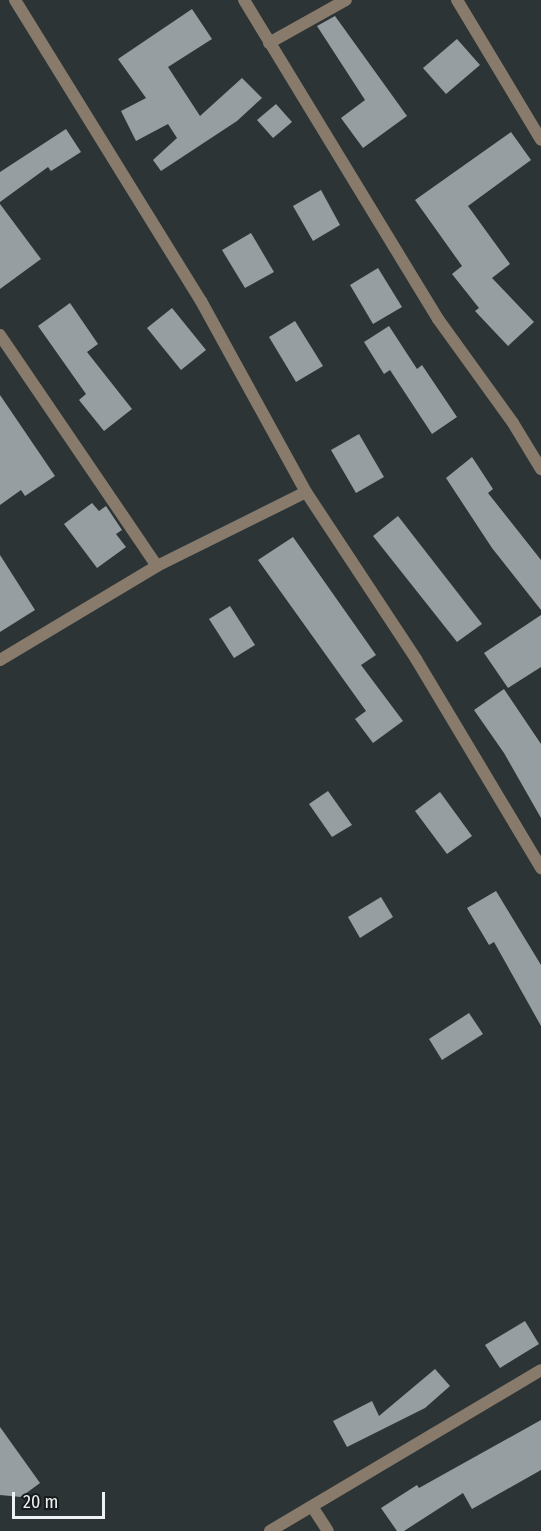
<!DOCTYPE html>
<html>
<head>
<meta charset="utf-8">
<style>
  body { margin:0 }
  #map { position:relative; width:541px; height:1531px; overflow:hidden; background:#2d3436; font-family:"Fira Sans Condensed",sans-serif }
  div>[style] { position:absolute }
  .building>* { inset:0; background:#969ea1 }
  .minor>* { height:12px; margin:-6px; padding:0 6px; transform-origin:6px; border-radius:6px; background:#887b6b }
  span { translate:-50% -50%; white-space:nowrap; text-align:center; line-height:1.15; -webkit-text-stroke:6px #181b1c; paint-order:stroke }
  .scale { position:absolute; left:12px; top:1492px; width:93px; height:27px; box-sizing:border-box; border:3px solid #eef2f4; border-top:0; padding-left:8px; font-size:18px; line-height:21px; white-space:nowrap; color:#eef2f4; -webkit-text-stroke:4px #181b1c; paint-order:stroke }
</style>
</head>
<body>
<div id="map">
  <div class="building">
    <i style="clip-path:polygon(192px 9px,212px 39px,168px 67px,200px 116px,242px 78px,262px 98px,237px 121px,161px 171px,153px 160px,177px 138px,168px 124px,136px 141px,121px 111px,146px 98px,118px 59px)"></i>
    <i style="clip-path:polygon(335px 16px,407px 116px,363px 148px,341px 118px,365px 100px,317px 26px)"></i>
    <i style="clip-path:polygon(457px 39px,480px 65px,446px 94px,423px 68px)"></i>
    <i style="clip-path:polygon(276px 104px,292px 122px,273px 138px,257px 120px)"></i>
    <i style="clip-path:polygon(66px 129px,81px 152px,51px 171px,48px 167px,0 202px,0 172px)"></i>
    <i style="clip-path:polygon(511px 132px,531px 160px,468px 206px,510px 264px,492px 278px,534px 322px,508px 346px,475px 311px,479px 308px,452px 274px,462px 266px,415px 200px)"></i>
    <i style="clip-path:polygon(321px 190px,340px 225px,313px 241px,293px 206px)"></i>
    <i style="clip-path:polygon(0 204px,41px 259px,0 289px)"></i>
    <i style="clip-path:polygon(251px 233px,274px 272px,245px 288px,222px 250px)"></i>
    <i style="clip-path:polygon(378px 268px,402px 307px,373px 324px,350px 285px)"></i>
    <i style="clip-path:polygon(70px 303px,98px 344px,87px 352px,132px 409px,104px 431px,79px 400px,86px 394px,38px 326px)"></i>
    <i style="clip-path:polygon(172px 308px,206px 350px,181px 370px,147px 328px)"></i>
    <i style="clip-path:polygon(295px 321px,323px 366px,296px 382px,269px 337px)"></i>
    <i style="clip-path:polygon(389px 326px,417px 369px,422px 365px,457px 417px,432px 434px,390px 370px,384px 374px,364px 342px)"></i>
    <i style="clip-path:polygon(0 395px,55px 476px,25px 496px,21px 490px,0 505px)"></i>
    <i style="clip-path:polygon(359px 434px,384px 477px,356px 493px,331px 450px)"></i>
    <i style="clip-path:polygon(472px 457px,493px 489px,488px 493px,541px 560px,541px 610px,492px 548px,446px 478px)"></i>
    <i style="clip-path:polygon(92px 503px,99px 511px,106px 506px,122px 530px,116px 534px,126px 547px,97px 568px,64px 524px)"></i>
    <i style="clip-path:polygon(398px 516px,482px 624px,457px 642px,373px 536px)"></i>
    <i style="clip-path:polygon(293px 537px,376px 655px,361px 665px,403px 721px,373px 743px,355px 719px,366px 711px,258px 560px)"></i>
    <i style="clip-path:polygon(0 555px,35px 610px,0 632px)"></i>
    <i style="clip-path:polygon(230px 606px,255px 645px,234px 658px,209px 619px)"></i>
    <i style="clip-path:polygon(541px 615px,541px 667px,508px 688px,484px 653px)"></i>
    <i style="clip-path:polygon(504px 689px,541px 744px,541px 818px,504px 753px,474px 710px)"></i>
    <i style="clip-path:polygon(328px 791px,352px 825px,332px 837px,309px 804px)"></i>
    <i style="clip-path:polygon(440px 792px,472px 836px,447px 854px,415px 811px)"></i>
    <i style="clip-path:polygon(496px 891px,541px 965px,541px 1026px,494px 942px,489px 945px,467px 908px)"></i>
    <i style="clip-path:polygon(381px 897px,393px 917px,360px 938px,348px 917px)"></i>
    <i style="clip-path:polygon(469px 1013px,483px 1034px,442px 1060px,429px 1039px)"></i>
    <i style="clip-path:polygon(525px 1321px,539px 1344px,500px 1368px,485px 1345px)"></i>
    <i style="clip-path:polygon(435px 1369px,450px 1386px,425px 1408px,347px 1447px,333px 1421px,372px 1401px,379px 1416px)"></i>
    <i style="clip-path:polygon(541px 1420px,541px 1470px,472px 1509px,463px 1493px,404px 1531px,397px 1531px,381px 1508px,417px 1485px,419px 1488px)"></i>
    <i style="clip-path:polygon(0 1427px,40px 1483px,21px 1497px,0 1495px)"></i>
  </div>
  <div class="minor">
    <i style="left:15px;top:0;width:354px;rotate:58.3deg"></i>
    <i style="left:201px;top:301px;width:218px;rotate:61.2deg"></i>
    <i style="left:306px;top:492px;width:200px;rotate:56.6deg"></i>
    <i style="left:416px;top:659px;width:244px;rotate:59.1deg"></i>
    <i style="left:244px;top:0;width:373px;rotate:58.7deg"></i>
    <i style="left:438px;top:319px;width:128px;rotate:54.2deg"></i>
    <i style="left:513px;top:423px;width:54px;rotate:58.7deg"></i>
    <i style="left:457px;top:0;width:163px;rotate:59deg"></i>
    <i style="left:269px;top:43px;width:88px;rotate:-29.2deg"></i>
    <i style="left:0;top:335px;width:279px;rotate:55.8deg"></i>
    <i style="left:0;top:660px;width:183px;rotate:-30.9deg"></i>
    <i style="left:157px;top:566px;width:166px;rotate:-26.4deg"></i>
    <i style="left:313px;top:1508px;width:27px;rotate:57deg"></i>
    <i style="left:270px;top:1531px;width:315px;rotate:-30.7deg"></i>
  </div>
  <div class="scale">20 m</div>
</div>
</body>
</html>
